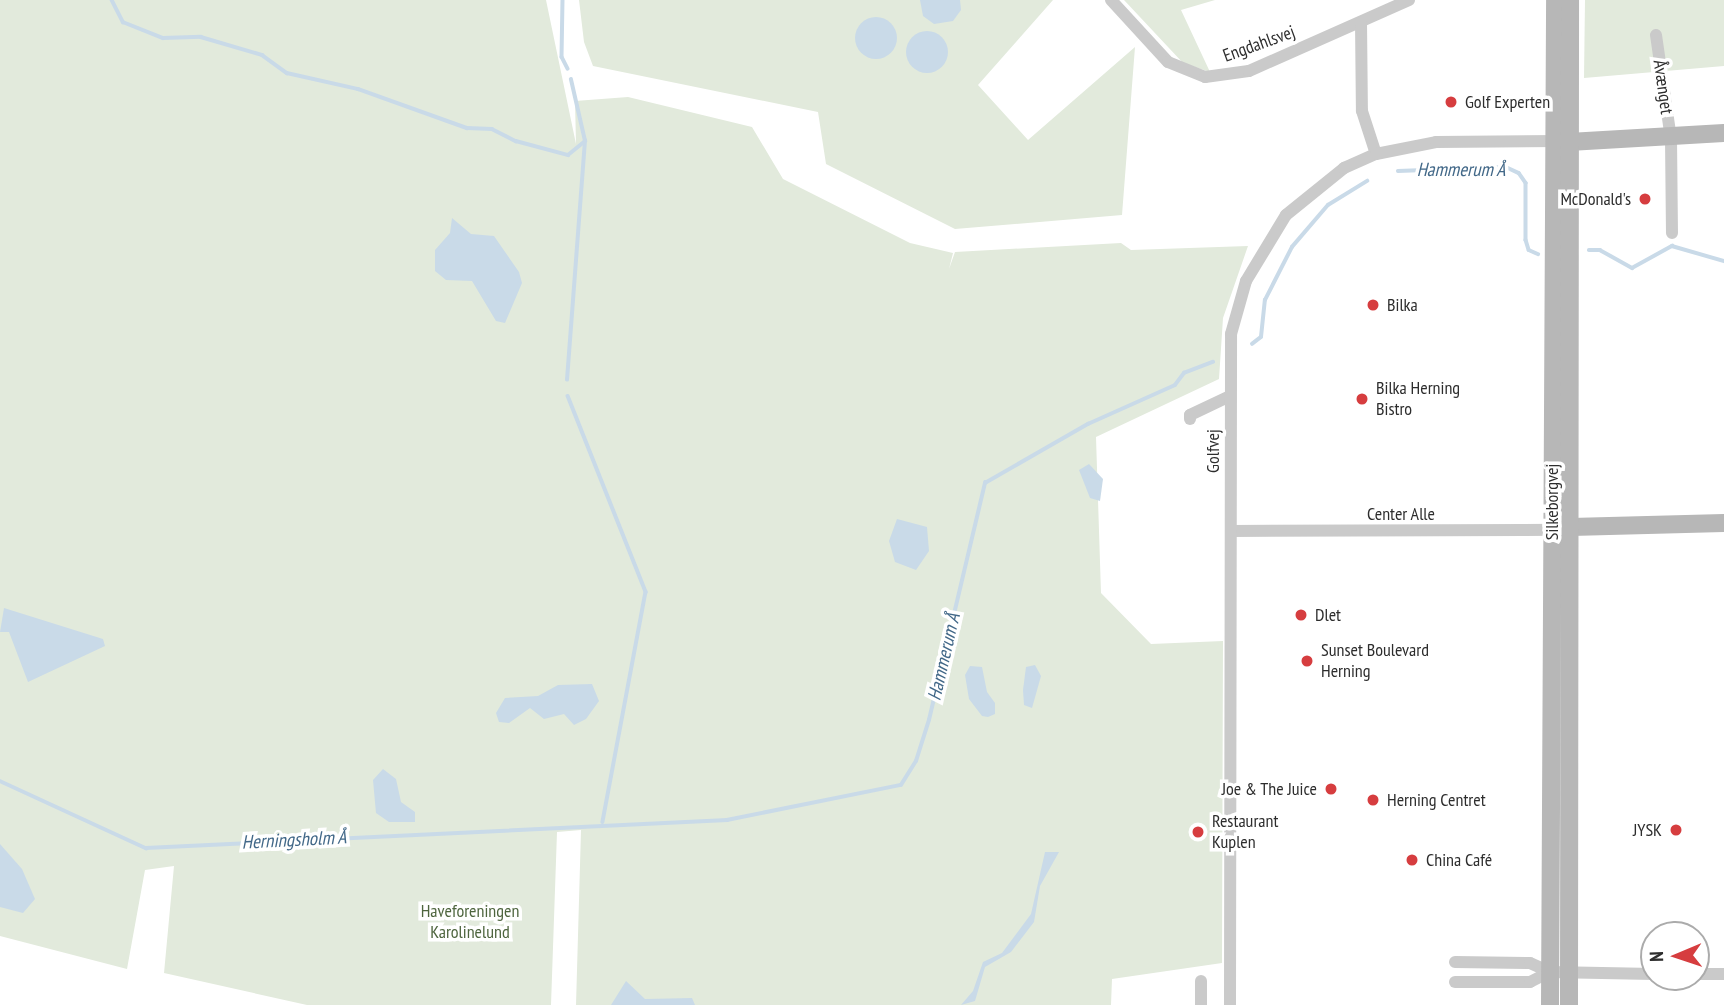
<!DOCTYPE html>
<html>
<head>
<meta charset="utf-8">
<style>
  body { margin:0 }
  #map { position:relative; width:1724px; height:1005px; overflow:hidden; background:#fff; font-family:"PT Sans Narrow",sans-serif }
  div>[style] { position:absolute }
  .green>* { inset:0; background:#e2eadc }
  .water>* { inset:0; background:#c9dae8 }
  .round { border-radius:50% }
  .stream>* { height:3.5px; margin:-1.75px; padding:0 1.75px; transform-origin:1.75px; border-radius:1.75px; background:#c9dae8 }
  .street>* { height:12px; margin:-6px; padding:0 6px; transform-origin:6px; border-radius:6px; background:#cacaca }
  .secondary>* { height:18px; margin:-9px; padding:0 9px; transform-origin:9px; border-radius:9px; background:#b7b7b7 }
  .dots>* { width:19px; height:19px; translate:-50% -50%; box-sizing:border-box; border:4px solid #fff; border-radius:50% }
  span { translate:-50% -50%; white-space:nowrap; text-align:center; line-height:1.15; -webkit-text-stroke:7px #fff; paint-order:stroke }
  .street-label { font-size:18px; color:#2d2d2d }
  .poi-label { font-size:18px; color:#2d2d2d }
  .left { translate:0 -50%; text-align:left }
  .right { translate:-100% -50%; text-align:right }
  .park-label { font-size:18px; color:#4e653e }
  .water-label { font-size:19px; color:#426888; font-style:italic }
  .north { position:absolute; left:1640px; top:921px; width:70px; height:70px; box-sizing:border-box; background:#fff; border:2px solid #ababab; border-radius:50%; rotate:268deg; font-size:19px; font-weight:700; line-height:28px; text-align:center; color:#2d2d2d }
  .north::after { content:''; display:block; margin:auto; width:24px; height:32px; background:#d63d3f; clip-path:polygon(50% 0,100% 100%,50% 72%,0 100%) }
</style>
</head>
<body>
<div id="map">
  <div class="green">
    <i style="clip-path:polygon(0 0,546px 0,576px 144px,575px 101px,628px 97px,752px 127px,783px 179px,910px 243px,953px 253px,949px 269px,955px 252px,1121px 243px,1131px 250px,1248px 246px,1223px 318px,1219px 379px,1096px 437px,1101px 593px,1151px 644px,1223px 641px,1222px 963px,1112px 979px,1111px 1005px,576px 1005px,581px 830px,557px 832px,551px 1005px,307px 1005px,164px 973px,174px 866px,145px 870px,127px 969px,0 936px)"></i>
    <i style="clip-path:polygon(579px 0,1053px 0,978px 85px,1028px 140px,1135px 47px,1122px 215px,955px 229px,826px 164px,818px 112px,593px 66px,584px 42px)"></i>
    <i style="clip-path:polygon(1124px 0,1215px 0,1181px 10px,1210px 72px,1183px 63px)"></i>
    <i style="clip-path:polygon(1585px 0,1724px 0,1724px 66px,1584px 78px)"></i>
  </div>
  <div class="water">
    <i style="clip-path:polygon(920px 0,960px 0,961px 10px,953px 21px,934px 24px,923px 16px)"></i>
    <i class="round" style="left:855px;top:17px;width:42px;height:42px"></i>
    <i class="round" style="left:906px;top:31px;width:42px;height:42px"></i>
    <i style="clip-path:polygon(452px 218px,471px 234px,494px 236px,519px 272px,522px 283px,505px 323px,496px 321px,472px 281px,446px 280px,435px 271px,435px 250px,450px 233px)"></i>
    <i style="clip-path:polygon(1089px 464px,1103px 479px,1100px 501px,1090px 498px,1079px 470px)"></i>
    <i style="clip-path:polygon(897px 519px,927px 527px,929px 551px,916px 570px,895px 562px,889px 541px)"></i>
    <i style="clip-path:polygon(4px 608px,103px 639px,105px 646px,28px 682px,9px 632px,0 632px)"></i>
    <i style="clip-path:polygon(1035px 665px,1041px 676px,1032px 708px,1024px 705px,1023px 690px,1026px 667px)"></i>
    <i style="clip-path:polygon(970px 666px,982px 667px,987px 692px,995px 703px,995px 714px,988px 717px,982px 716px,969px 699px,965px 675px)"></i>
    <i style="clip-path:polygon(592px 684px,599px 701px,586px 719px,574px 725px,564px 714px,544px 719px,530px 708px,509px 723px,499px 722px,496px 713px,505px 698px,538px 696px,558px 685px)"></i>
    <i style="clip-path:polygon(383px 769px,396px 779px,401px 802px,415px 812px,415px 822px,389px 822px,376px 813px,373px 780px)"></i>
    <i style="clip-path:polygon(0 844px,22px 869px,35px 899px,23px 913px,0 907px)"></i>
    <i style="clip-path:polygon(1045px 852px,1059px 852px,1040px 886px,1034px 922px,1011px 952px,985px 967px,975px 1001px,961px 1005px,973px 991px,983px 962px,1002px 953px,1031px 914px)"></i>
    <i style="clip-path:polygon(626px 981px,645px 999px,692px 998px,695px 1005px,611px 1005px)"></i>
  </div>
  <div class="stream">
    <i style="left:112px;top:0;width:25px;rotate:63deg"></i>
    <i style="left:123px;top:22px;width:43px;rotate:21.8deg"></i>
    <i style="left:163px;top:38px;width:38px;rotate:-2deg"></i>
    <i style="left:201px;top:37px;width:64px;rotate:16.4deg"></i>
    <i style="left:262px;top:55px;width:31px;rotate:36deg"></i>
    <i style="left:287px;top:73px;width:73px;rotate:12.7deg"></i>
    <i style="left:358px;top:89px;width:116px;rotate:19.7deg"></i>
    <i style="left:467px;top:128px;width:25px;rotate:2deg"></i>
    <i style="left:492px;top:129px;width:27px;rotate:27deg"></i>
    <i style="left:516px;top:141px;width:54px;rotate:15.1deg"></i>
    <i style="left:568px;top:155px;width:22px;rotate:-39deg"></i>
    <i style="left:563px;top:0;width:57px;rotate:91deg"></i>
    <i style="left:562px;top:57px;width:13px;rotate:63deg"></i>
    <i style="left:1398px;top:171px;width:108px;rotate:-2.1deg"></i>
    <i style="left:1506px;top:167px;width:14px;rotate:25deg"></i>
    <i style="left:1519px;top:173px;width:12px;rotate:55deg"></i>
    <i style="left:1526px;top:183px;width:57px;rotate:90deg"></i>
    <i style="left:1526px;top:240px;width:10px;rotate:73deg"></i>
    <i style="left:1529px;top:250px;width:10px;rotate:24deg"></i>
    <i style="left:1589px;top:250px;width:11px"></i>
    <i style="left:1600px;top:250px;width:37px;rotate:29deg"></i>
    <i style="left:1632px;top:268px;width:46px;rotate:-28.8deg"></i>
    <i style="left:1672px;top:246px;width:54px;rotate:16.1deg"></i>
    <i style="left:1252px;top:344px;width:11px;rotate:-38deg"></i>
    <i style="left:1261px;top:337px;width:37px;rotate:-84deg"></i>
    <i style="left:1265px;top:300px;width:59px;rotate:-63deg"></i>
    <i style="left:1292px;top:247px;width:55px;rotate:-49.4deg"></i>
    <i style="left:1328px;top:205px;width:46px;rotate:-31.6deg"></i>
    <i style="left:567px;top:380px;width:240px;rotate:-85.7deg"></i>
    <i style="left:585px;top:141px;width:63px;rotate:-102.9deg"></i>
    <i style="left:568px;top:396px;width:211px;rotate:68.3deg"></i>
    <i style="left:646px;top:592px;width:234px;rotate:100.6deg"></i>
    <i style="left:0;top:781px;width:161px;rotate:24.7deg"></i>
    <i style="left:146px;top:848px;width:582px;rotate:-2.76deg"></i>
    <i style="left:727px;top:820px;width:177px;rotate:-11.4deg"></i>
    <i style="left:901px;top:785px;width:28px;rotate:-58deg"></i>
    <i style="left:916px;top:761px;width:43px;rotate:-72.4deg"></i>
    <i style="left:929px;top:720px;width:244px;rotate:-76.7deg"></i>
    <i style="left:985px;top:483px;width:119px;rotate:-29.8deg"></i>
    <i style="left:1088px;top:424px;width:95px;rotate:-24.1deg"></i>
    <i style="left:1175px;top:385px;width:15px;rotate:-53deg"></i>
    <i style="left:1184px;top:373px;width:31px;rotate:-21deg"></i>
  </div>
  <div class="street">
    <i style="left:1111px;top:0;width:84px;rotate:47.4deg"></i>
    <i style="left:1168px;top:62px;width:40px;rotate:22deg"></i>
    <i style="left:1205px;top:77px;width:44px;rotate:-7.8deg"></i>
    <i style="left:1249px;top:71px;width:175px;rotate:-23.9deg"></i>
    <i style="left:1361px;top:22px;width:89px;rotate:89.4deg"></i>
    <i style="left:1362px;top:111px;width:45px;rotate:72deg"></i>
    <i style="left:1656px;top:35px;width:105px;rotate:81.8deg"></i>
    <i style="left:1671px;top:139px;width:94px;rotate:89.4deg"></i>
    <i style="left:1190px;top:419px;width:4px;rotate:-90deg"></i>
    <i style="left:1190px;top:415px;width:44px;rotate:-25.4deg"></i>
    <i style="left:1231px;top:531px;width:328px;rotate:-0.2deg"></i>
    <i style="left:1455px;top:962px;width:75px;rotate:0.8deg"></i>
    <i style="left:1530px;top:963px;width:22px;rotate:24deg"></i>
    <i style="left:1550px;top:972px;width:104px;rotate:1.1deg"></i>
    <i style="left:1696px;top:974px;width:28px"></i>
    <i style="left:1201px;top:981px;width:24px;rotate:90deg"></i>
    <i style="left:1455px;top:982px;width:75px"></i>
    <i style="left:1530px;top:982px;width:22px;rotate:-27deg"></i>
    <i style="left:1230px;top:1005px;width:671px;rotate:-89.91deg"></i>
    <i style="left:1231px;top:334px;width:55px;rotate:-74.2deg"></i>
    <i style="left:1246px;top:281px;width:77px;rotate:-58.8deg"></i>
    <i style="left:1286px;top:215px;width:75px;rotate:-39deg"></i>
    <i style="left:1344px;top:168px;width:35px;rotate:-24deg"></i>
    <i style="left:1376px;top:154px;width:61px;rotate:-11.3deg"></i>
    <i style="left:1436px;top:142px;width:124px;rotate:-0.5deg"></i>
  </div>
  <div class="secondary">
    <i style="left:1569px;top:142px;width:155px;rotate:-3.3deg"></i>
    <i style="left:1571px;top:527px;width:153px;rotate:-1.5deg"></i>
    <i style="left:1550px;top:1005px;width:1005px;rotate:-89.71deg"></i>
    <i style="left:1569px;top:1005px;width:1005px;rotate:-89.94deg"></i>
  </div>
  <div class="dots">
    <i style="left:1451px;top:102px;background:#d63d3f"></i>
    <i style="left:1645px;top:199px;background:#d63d3f"></i>
    <i style="left:1373px;top:305px;background:#d63d3f"></i>
    <i style="left:1362px;top:399px;background:#d63d3f"></i>
    <i style="left:1301px;top:615px;background:#d63d3f"></i>
    <i style="left:1307px;top:661px;background:#d63d3f"></i>
    <i style="left:1331px;top:789px;background:#d63d3f"></i>
    <i style="left:1373px;top:800px;background:#d63d3f"></i>
    <i style="left:1676px;top:830px;background:#d63d3f"></i>
    <i style="left:1198px;top:832px;background:#d63d3f"></i>
    <i style="left:1412px;top:860px;background:#d63d3f"></i>
  </div>
  <div class="street-label">
    <span style="left:1259px;top:44px;rotate:-20deg">Engdahlsvej</span>
    <span style="left:1663px;top:87px;rotate:82deg">Åvænget</span>
    <span style="left:1213px;top:451px;rotate:-90deg">Golfvej</span>
    <span style="left:1552px;top:502px;rotate:-90deg">Silkeborgvej</span>
    <span style="left:1401px;top:514px">Center Alle</span>
  </div>
  <div class="poi-label">
    <span class="left" style="left:1465px;top:102px">Golf Experten</span>
    <span class="right" style="left:1631px;top:199px">McDonald's</span>
    <span class="left" style="left:1387px;top:305px">Bilka</span>
    <span class="left" style="left:1376px;top:399px">Bilka Herning<br>Bistro</span>
    <span class="left" style="left:1315px;top:615px">Dlet</span>
    <span class="left" style="left:1321px;top:661px">Sunset Boulevard<br>Herning</span>
    <span class="right" style="left:1317px;top:789px">Joe &amp; The Juice</span>
    <span class="left" style="left:1387px;top:800px">Herning Centret</span>
    <span class="left" style="left:1212px;top:832px">Restaurant<br>Kuplen</span>
    <span class="right" style="left:1662px;top:830px">JYSK</span>
    <span class="left" style="left:1426px;top:860px">China Café</span>
  </div>
  <div class="park-label">
    <span style="left:470px;top:922px">Haveforeningen<br>Karolinelund</span>
  </div>
  <div class="water-label">
    <span style="left:1461px;top:170px">Hammerum Å</span>
    <span style="left:944px;top:657px;rotate:-77deg">Hammerum Å</span>
    <span style="left:294px;top:840px;rotate:-3deg">Herningsholm Å</span>
  </div>
  <div class="north">N</div>
</div>
</body>
</html>
